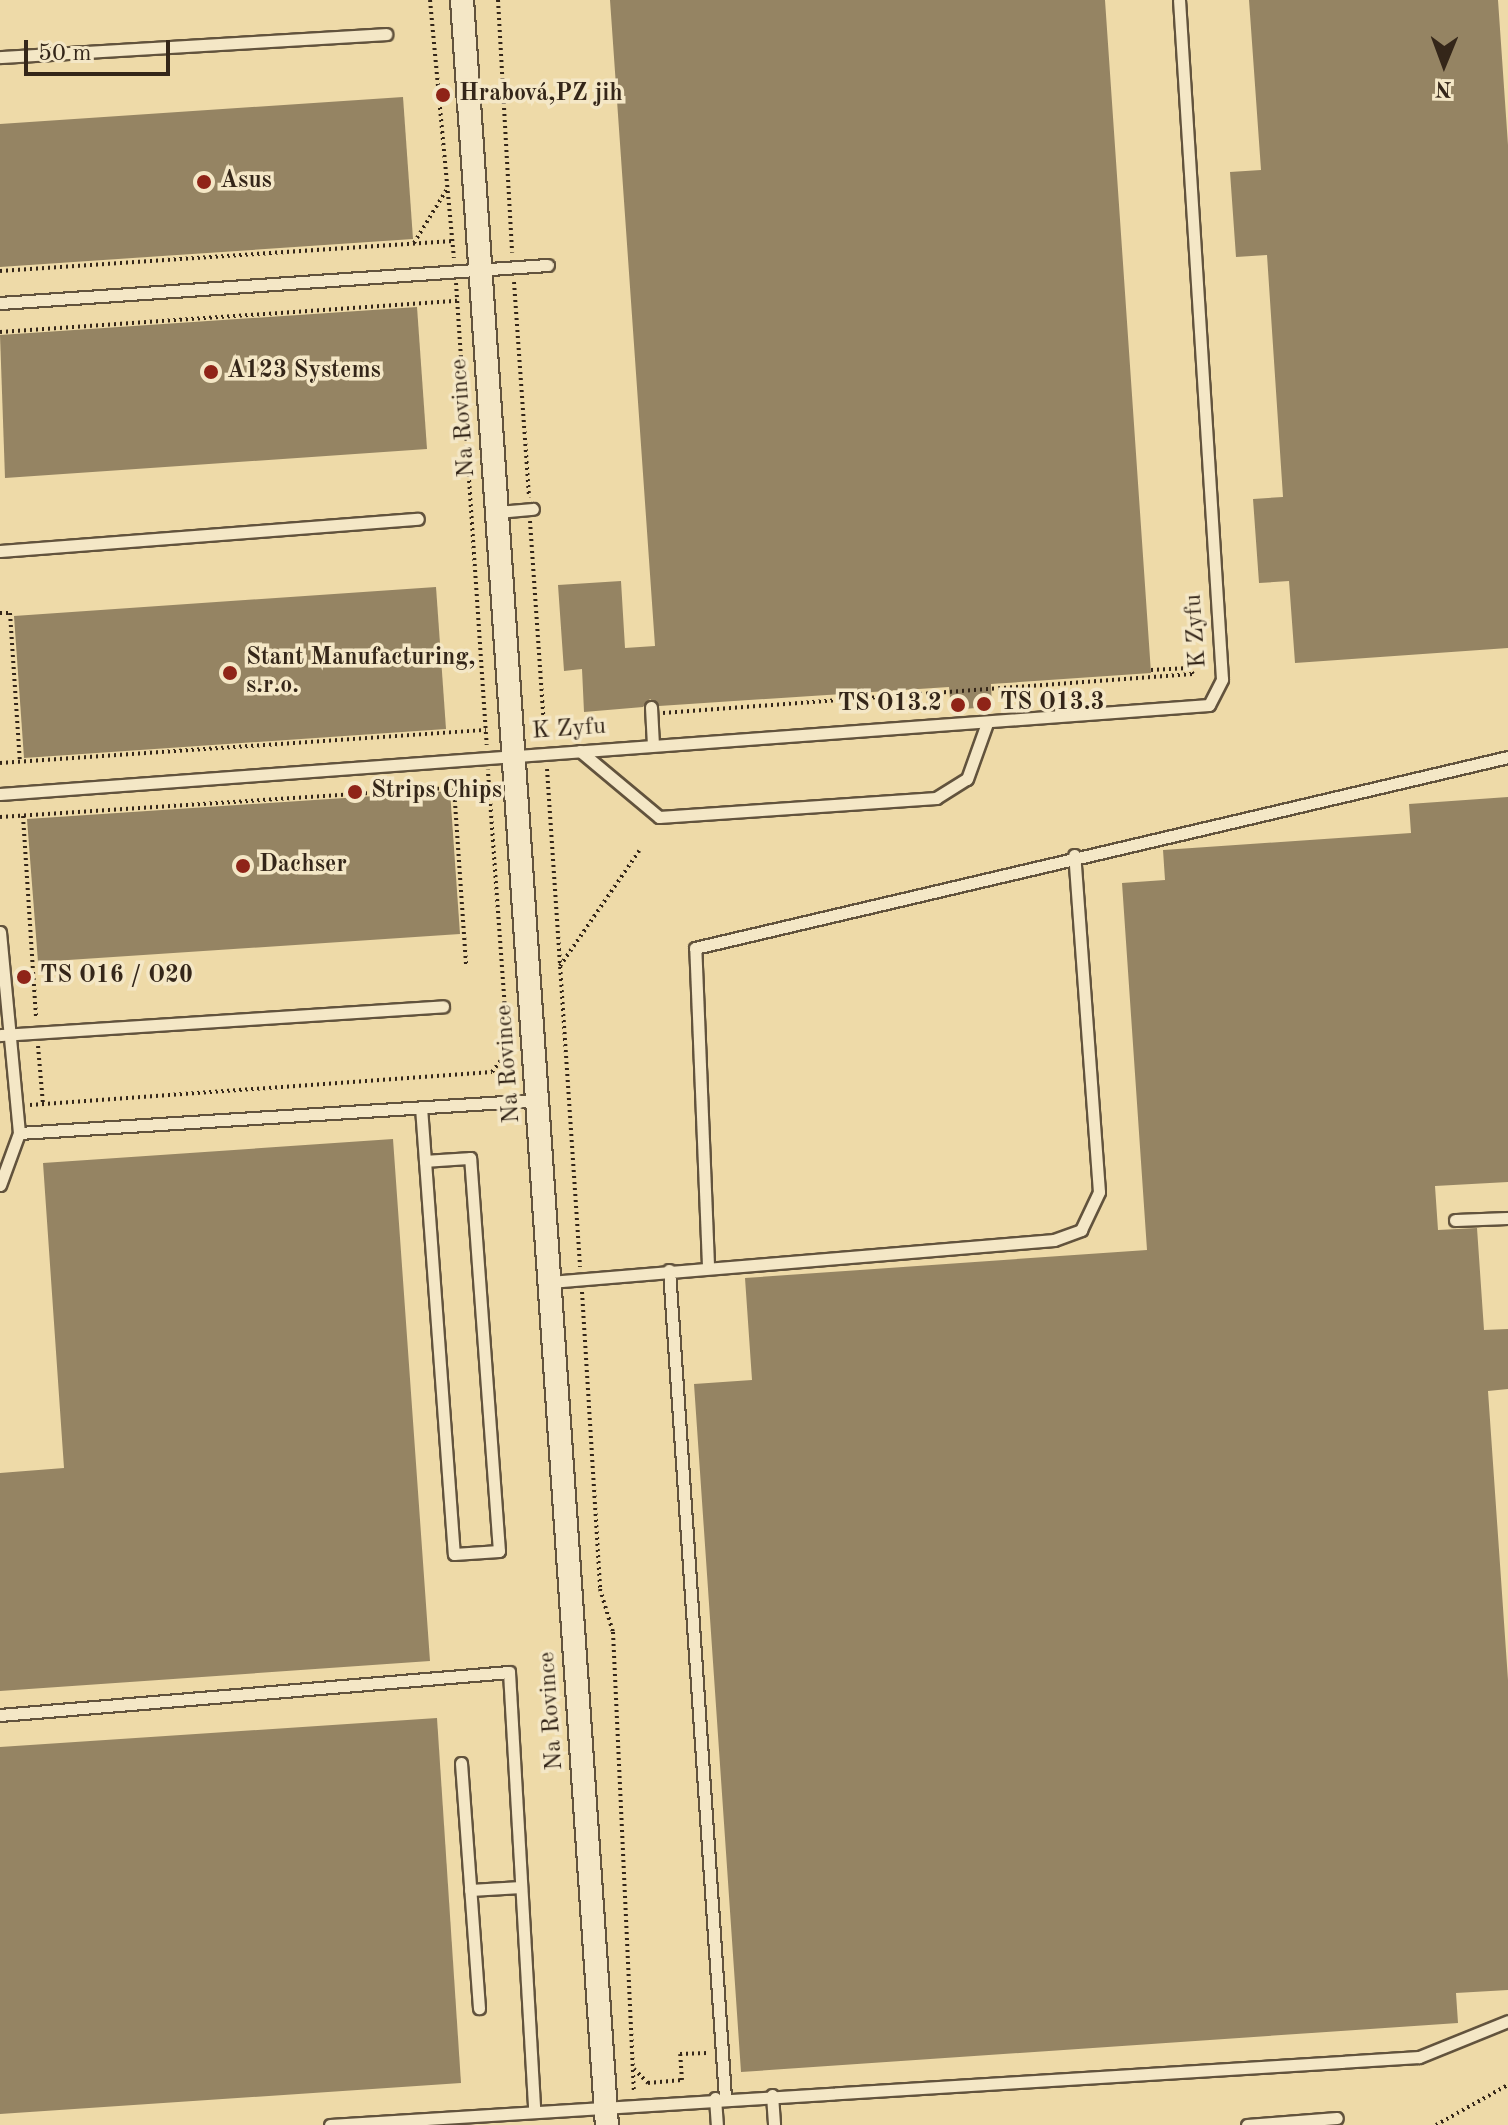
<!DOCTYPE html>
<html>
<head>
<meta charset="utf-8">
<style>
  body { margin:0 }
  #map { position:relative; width:1508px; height:2125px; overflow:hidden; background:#eedaa8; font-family:"Old Standard TT",serif }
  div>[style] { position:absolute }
  .building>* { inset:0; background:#958463 }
  .path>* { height:4px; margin-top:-2px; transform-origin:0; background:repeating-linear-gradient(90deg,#342619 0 2px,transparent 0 6px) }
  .roads { filter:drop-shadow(2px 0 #62533d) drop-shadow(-2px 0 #62533d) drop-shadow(0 2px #62533d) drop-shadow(0 -2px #62533d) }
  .lane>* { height:11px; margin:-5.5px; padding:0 5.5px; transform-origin:5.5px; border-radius:5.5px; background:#f4e7c6 }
  .street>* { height:22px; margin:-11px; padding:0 11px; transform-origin:11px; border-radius:11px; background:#f4e7c6 }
  .dots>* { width:22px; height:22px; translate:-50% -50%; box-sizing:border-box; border:4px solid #f4e7c6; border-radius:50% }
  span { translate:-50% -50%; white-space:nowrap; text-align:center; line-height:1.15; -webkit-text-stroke:7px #f4e7c6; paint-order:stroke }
  .poi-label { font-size:24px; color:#342619; font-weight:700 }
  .left { translate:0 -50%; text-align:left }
  .right { translate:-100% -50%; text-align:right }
  .street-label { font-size:24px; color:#342619 }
  .north { position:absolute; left:1404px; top:24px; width:80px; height:80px; -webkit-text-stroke:6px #f4e7c6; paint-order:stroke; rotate:181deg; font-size:22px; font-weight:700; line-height:32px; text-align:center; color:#342619 }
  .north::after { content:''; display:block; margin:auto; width:28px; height:36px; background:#342619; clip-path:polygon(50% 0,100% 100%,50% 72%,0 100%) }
  .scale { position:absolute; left:24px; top:40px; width:146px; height:36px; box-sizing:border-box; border:4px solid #342619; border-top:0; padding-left:10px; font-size:24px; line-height:28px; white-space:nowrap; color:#342619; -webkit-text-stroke:6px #f4e7c6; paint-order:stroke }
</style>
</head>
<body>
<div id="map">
  <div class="building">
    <i style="clip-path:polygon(610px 0,1105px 0,1151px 673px,991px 684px,992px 707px,976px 708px,951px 710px,949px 687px,659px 706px,650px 699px,643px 707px,584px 712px,582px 669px,564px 671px,558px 585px,621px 581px,625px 648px,655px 646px)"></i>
    <i style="clip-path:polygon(1249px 0,1498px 0,1508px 145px,1508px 648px,1295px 663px,1289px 581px,1259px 583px,1253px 499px,1283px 497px,1267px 255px,1236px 257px,1230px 172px,1261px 170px)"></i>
    <i style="clip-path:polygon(403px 97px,413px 239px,0 267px,0 124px)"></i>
    <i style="clip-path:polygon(417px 307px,427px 449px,5px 478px,0 335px)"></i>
    <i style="clip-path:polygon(436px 587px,446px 729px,24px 758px,14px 616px)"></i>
    <i style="clip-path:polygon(450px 791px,460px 934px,38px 962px,27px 819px)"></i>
    <i style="clip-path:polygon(1508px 797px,1508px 1182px,1435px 1186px,1438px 1230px,1477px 1228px,1484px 1330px,1508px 1329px,1508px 1389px,1488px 1391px,1508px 1680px,1508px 1990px,1456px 1993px,1458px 2023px,741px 2072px,694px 1384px,752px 1380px,745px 1278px,1147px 1250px,1122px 883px,1165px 880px,1163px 850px,1411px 833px,1409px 804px)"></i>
    <i style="clip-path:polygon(393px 1139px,430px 1661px,0 1691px,0 1473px,64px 1468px,43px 1163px)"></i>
    <i style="clip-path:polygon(437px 1718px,461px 2083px,0 2114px,0 1747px)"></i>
  </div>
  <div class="path">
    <i style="left:430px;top:0;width:259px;rotate:84.7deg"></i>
    <i style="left:498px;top:0;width:253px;rotate:86.8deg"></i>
    <i style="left:414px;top:243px;width:63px;rotate:-58.6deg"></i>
    <i style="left:0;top:271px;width:454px;rotate:-3.8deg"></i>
    <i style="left:514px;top:282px;width:216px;rotate:86deg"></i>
    <i style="left:456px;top:283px;width:463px;rotate:86.2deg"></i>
    <i style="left:0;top:332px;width:458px;rotate:-3.9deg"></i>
    <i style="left:530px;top:521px;width:220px;rotate:86.1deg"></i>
    <i style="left:0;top:613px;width:10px"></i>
    <i style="left:10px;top:613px;width:149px;rotate:86.2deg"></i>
    <i style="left:663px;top:713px;width:531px;rotate:-4.21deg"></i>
    <i style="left:1193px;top:674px;width:7px;rotate:-124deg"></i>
    <i style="left:1189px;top:668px;width:38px;rotate:177deg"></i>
    <i style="left:0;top:763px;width:487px;rotate:-3.9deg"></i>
    <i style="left:547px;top:769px;width:499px;rotate:86.2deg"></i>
    <i style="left:454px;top:788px;width:178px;rotate:86.1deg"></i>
    <i style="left:23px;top:816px;width:201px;rotate:86.3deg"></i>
    <i style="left:0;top:817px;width:490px;rotate:-3.7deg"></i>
    <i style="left:560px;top:966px;width:140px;rotate:-55.5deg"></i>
    <i style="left:38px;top:1046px;width:58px;rotate:85.1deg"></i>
    <i style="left:30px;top:1105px;width:463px;rotate:-4.1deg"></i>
    <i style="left:492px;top:1072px;width:26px;rotate:-53deg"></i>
    <i style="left:508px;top:1051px;width:282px;rotate:-94.1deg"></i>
    <i style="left:582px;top:1292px;width:298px;rotate:86.5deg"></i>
    <i style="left:600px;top:1589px;width:45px;rotate:73.2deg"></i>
    <i style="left:613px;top:1632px;width:460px;rotate:87.4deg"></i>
    <i style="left:634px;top:2069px;width:20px;rotate:45deg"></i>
    <i style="left:648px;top:2083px;width:34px;rotate:-5deg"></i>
    <i style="left:682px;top:2080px;width:26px;rotate:-94deg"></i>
    <i style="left:680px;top:2054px;width:27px;rotate:-2deg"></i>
    <i style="left:1436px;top:2125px;width:82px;rotate:-29.1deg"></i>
  </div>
  <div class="roads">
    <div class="lane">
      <i style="left:0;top:57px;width:387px;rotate:-3.4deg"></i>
      <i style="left:0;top:303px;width:549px;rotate:-3.97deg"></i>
      <i style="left:497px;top:512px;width:36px;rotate:-5deg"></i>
      <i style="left:0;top:551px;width:419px;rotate:-4.4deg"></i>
      <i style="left:651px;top:707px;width:38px;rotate:87deg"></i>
      <i style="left:580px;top:751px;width:103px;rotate:39.9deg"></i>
      <i style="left:659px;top:817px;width:278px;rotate:-3.9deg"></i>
      <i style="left:936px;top:798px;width:36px;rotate:-32deg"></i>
      <i style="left:967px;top:779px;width:59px;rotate:-70.3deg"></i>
      <i style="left:0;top:794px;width:1212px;rotate:-4.21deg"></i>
      <i style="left:1209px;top:705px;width:29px;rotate:-63deg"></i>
      <i style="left:1222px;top:679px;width:680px;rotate:-93.62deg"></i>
      <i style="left:0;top:932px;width:202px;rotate:84.6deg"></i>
      <i style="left:0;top:1035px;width:444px;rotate:-3.7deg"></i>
      <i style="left:421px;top:1107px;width:54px;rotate:85.8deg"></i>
      <i style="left:425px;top:1161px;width:394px;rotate:85.8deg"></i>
      <i style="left:454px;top:1554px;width:45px;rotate:-3.8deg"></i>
      <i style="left:499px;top:1551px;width:394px;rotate:-94.2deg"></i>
      <i style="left:470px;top:1158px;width:45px;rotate:176.2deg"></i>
      <i style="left:0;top:1185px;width:55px;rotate:-69.9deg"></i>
      <i style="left:19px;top:1133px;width:519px;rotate:-3.65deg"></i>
      <i style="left:1455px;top:1220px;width:53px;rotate:-2.2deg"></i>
      <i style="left:708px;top:1265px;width:317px;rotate:-92.3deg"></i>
      <i style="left:695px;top:948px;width:835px;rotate:-13.22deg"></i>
      <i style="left:669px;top:1270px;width:830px;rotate:86.13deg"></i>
      <i style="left:550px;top:1282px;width:506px;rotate:-4.76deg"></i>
      <i style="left:1054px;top:1240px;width:29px;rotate:-20deg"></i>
      <i style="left:1081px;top:1230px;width:42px;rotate:-64.7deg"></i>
      <i style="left:1099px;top:1192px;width:338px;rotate:-94.2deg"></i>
      <i style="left:0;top:1715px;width:511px;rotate:-4.83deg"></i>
      <i style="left:509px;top:1672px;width:439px;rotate:86.7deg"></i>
      <i style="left:461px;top:1763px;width:246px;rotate:85.8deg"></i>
      <i style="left:470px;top:1890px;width:51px;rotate:-3.4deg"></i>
      <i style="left:772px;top:2095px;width:30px;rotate:86deg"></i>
      <i style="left:715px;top:2098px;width:27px;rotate:86deg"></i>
      <i style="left:330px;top:2125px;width:1091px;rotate:-3.57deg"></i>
      <i style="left:1419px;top:2057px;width:96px;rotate:-22deg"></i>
      <i style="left:1247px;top:2125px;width:90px;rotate:-4.4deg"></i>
    </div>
    <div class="street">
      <i style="left:462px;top:0;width:2130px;rotate:86.1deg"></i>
    </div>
  </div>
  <div class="dots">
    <i style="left:443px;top:95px;background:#8f2418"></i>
    <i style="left:204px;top:182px;background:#8f2418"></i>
    <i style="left:211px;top:372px;background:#8f2418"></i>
    <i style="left:230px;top:673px;background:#8f2418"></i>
    <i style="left:984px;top:704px;background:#8f2418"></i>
    <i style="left:958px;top:705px;background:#8f2418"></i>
    <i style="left:355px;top:792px;background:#8f2418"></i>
    <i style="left:243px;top:866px;background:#8f2418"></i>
    <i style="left:24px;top:977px;background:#8f2418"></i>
  </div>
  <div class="poi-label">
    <span class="left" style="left:459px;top:95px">Hrabová,PZ jih</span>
    <span class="left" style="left:220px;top:182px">Asus</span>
    <span class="left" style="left:227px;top:372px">A123 Systems</span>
    <span class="left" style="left:246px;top:673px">Stant Manufacturing,<br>s.r.o.</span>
    <span class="left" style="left:1000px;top:704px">TS O13.3</span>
    <span class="right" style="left:942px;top:705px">TS O13.2</span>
    <span class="left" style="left:371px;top:792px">Strips Chips</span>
    <span class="left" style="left:259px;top:866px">Dachser</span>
    <span class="left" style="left:40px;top:977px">TS O16 / O20</span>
  </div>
  <div class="street-label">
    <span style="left:464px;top:418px;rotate:-94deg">Na Rovince</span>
    <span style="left:1197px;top:631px;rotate:-94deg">K Zyfu</span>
    <span style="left:569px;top:730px;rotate:-4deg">K Zyfu</span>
    <span style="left:509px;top:1064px;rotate:-94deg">Na Rovince</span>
    <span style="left:552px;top:1711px;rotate:-94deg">Na Rovince</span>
  </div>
  <div class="north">N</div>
  <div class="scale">50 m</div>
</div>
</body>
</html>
